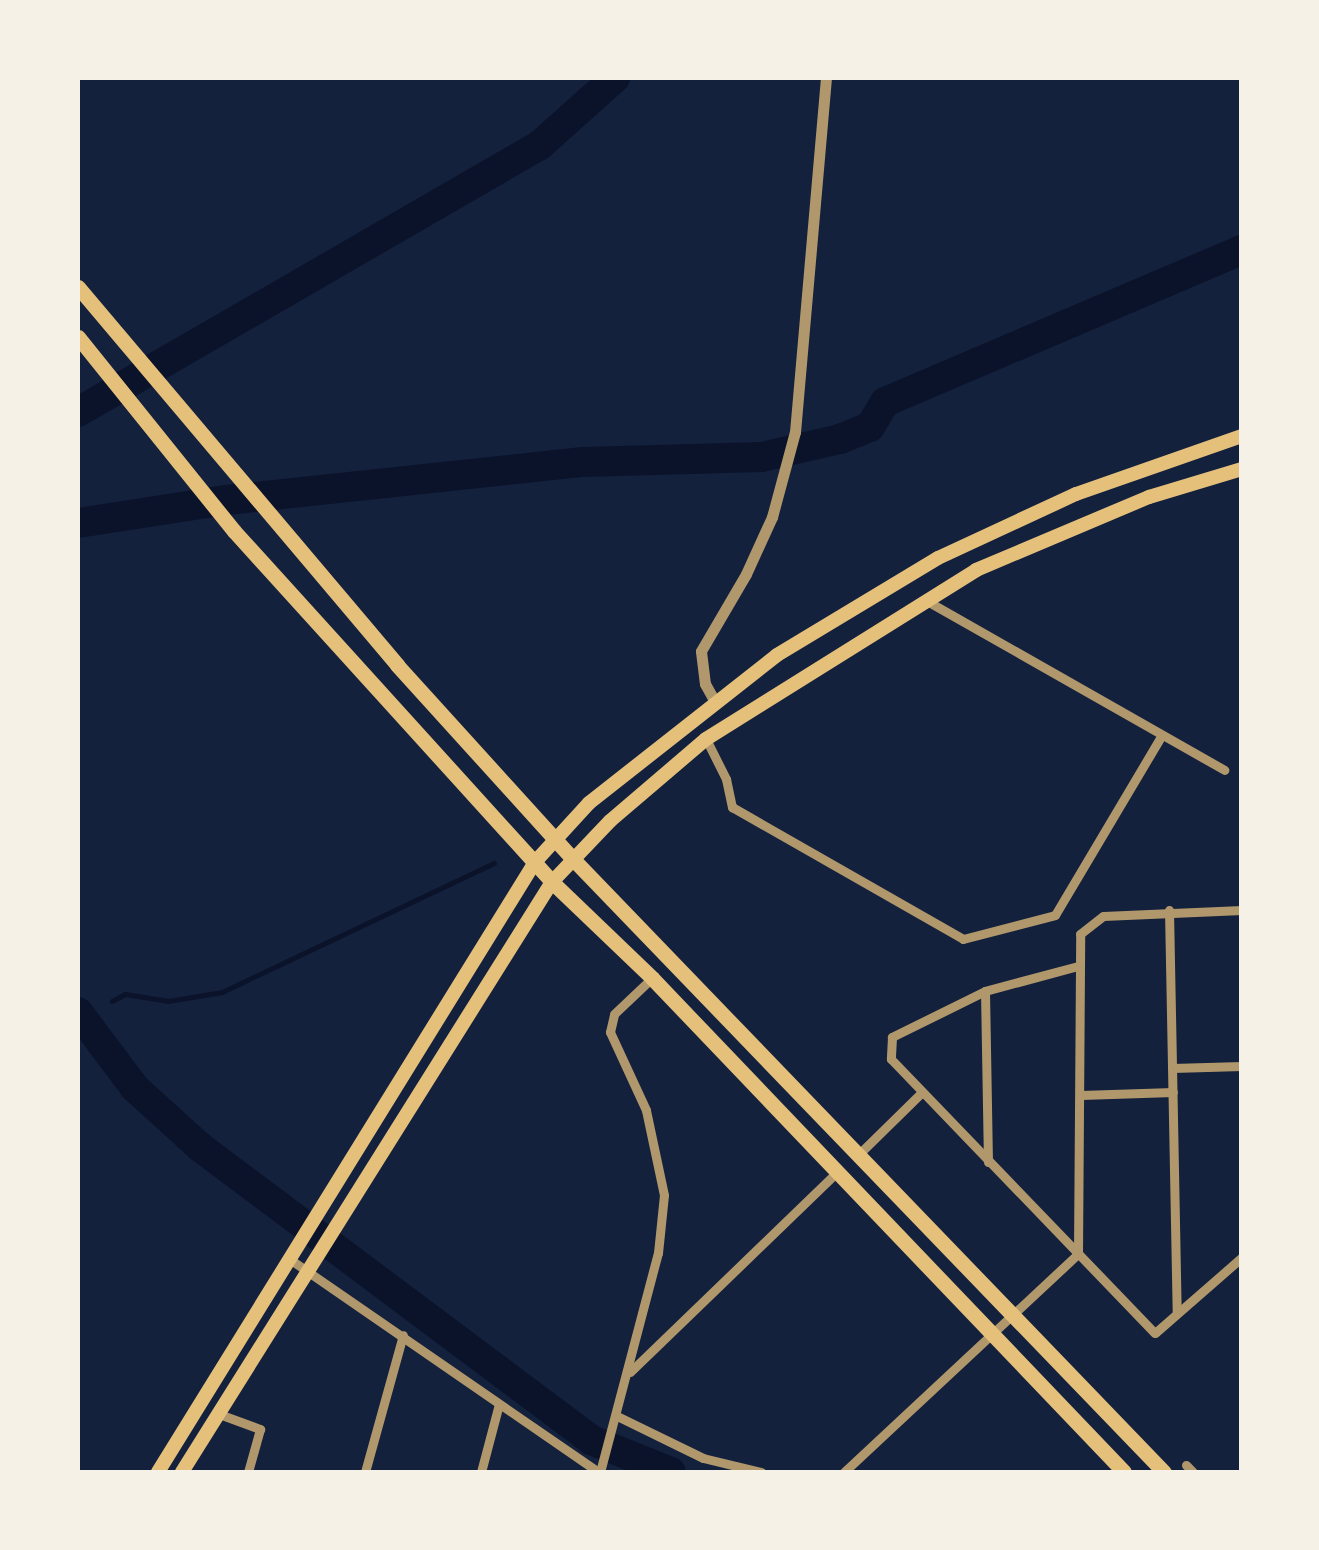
<!DOCTYPE html>
<html>
<head>
<meta charset="utf-8">
<style>
  body { margin:0 }
  #map { position:relative; width:1319px; height:1550px; overflow:hidden; background:#14213d; font-family:Arial,sans-serif }
  div>[style] { position:absolute }
  .stream>* { height:5px; margin:-2.5px; padding:0 2.5px; transform-origin:2.5px; border-radius:2.5px; background:#0b132b }
  .river>* { height:30px; margin:-15px; padding:0 15px; transform-origin:15px; border-radius:15px; background:#0b132b }
  .minor>* { height:9px; margin:-4.5px; padding:0 4.5px; transform-origin:4.5px; border-radius:4.5px; background:#b1986c }
  .tertiary>* { height:11px; margin:-5.5px; padding:0 5.5px; transform-origin:5.5px; border-radius:5.5px; background:#b1986c }
  .primary>* { height:14px; margin:-7px; padding:0 7px; transform-origin:7px; border-radius:7px; background:#e5c07b }
  .trunk>* { height:15px; margin:-7.5px; padding:0 7.5px; transform-origin:7.5px; border-radius:7.5px; background:#e5c07b }
  span { translate:-50% -50%; white-space:nowrap; text-align:center; line-height:1.15; -webkit-text-stroke:8px #f6f1e7; paint-order:stroke }
  .frame { position:absolute; inset:0; border:80px solid #f6f1e7; pointer-events:none }
</style>
</head>
<body>
<div id="map">
  <div class="stream">
    <i style="left:112px;top:1001px;width:15px;rotate:-28deg"></i>
    <i style="left:125px;top:994px;width:44px;rotate:9.2deg"></i>
    <i style="left:168px;top:1001px;width:55px;rotate:-9.5deg"></i>
    <i style="left:222px;top:992px;width:301px;rotate:-25.4deg"></i>
  </div>
  <div class="river">
    <i style="left:78px;top:412px;width:534px;rotate:-30.02deg"></i>
    <i style="left:540px;top:145px;width:101px;rotate:-41.8deg"></i>
    <i style="left:78px;top:523px;width:151px;rotate:-8.8deg"></i>
    <i style="left:227px;top:500px;width:358px;rotate:-6.1deg"></i>
    <i style="left:583px;top:462px;width:179px;rotate:-1.6deg"></i>
    <i style="left:762px;top:457px;width:80px;rotate:-13deg"></i>
    <i style="left:840px;top:439px;width:32px;rotate:-22deg"></i>
    <i style="left:870px;top:427px;width:29px;rotate:-59deg"></i>
    <i style="left:885px;top:402px;width:388px;rotate:-23.1deg"></i>
    <i style="left:78px;top:1012px;width:95px;rotate:53.1deg"></i>
    <i style="left:135px;top:1088px;width:88px;rotate:42.2deg"></i>
    <i style="left:200px;top:1147px;width:489px;rotate:36.8deg"></i>
    <i style="left:591px;top:1440px;width:86px;rotate:21.8deg"></i>
  </div>
  <div class="minor">
    <i style="left:927px;top:601px;width:342px;rotate:29.6deg"></i>
    <i style="left:706px;top:739px;width:45px;rotate:63.4deg"></i>
    <i style="left:726px;top:779px;width:29px;rotate:78deg"></i>
    <i style="left:732px;top:807px;width:266px;rotate:29.7deg"></i>
    <i style="left:963px;top:939px;width:95px;rotate:-14.6deg"></i>
    <i style="left:1055px;top:915px;width:206px;rotate:-59.3deg"></i>
    <i style="left:1169px;top:910px;width:403px;rotate:88.9deg"></i>
    <i style="left:1078px;top:966px;width:96px;rotate:165deg"></i>
    <i style="left:985px;top:991px;width:104px;rotate:153.7deg"></i>
    <i style="left:892px;top:1037px;width:22px;rotate:93deg"></i>
    <i style="left:891px;top:1059px;width:380px;rotate:46.1deg"></i>
    <i style="left:1155px;top:1333px;width:116px;rotate:-41.1deg"></i>
    <i style="left:985px;top:991px;width:171px;rotate:89deg"></i>
    <i style="left:1172px;top:1068px;width:70px;rotate:-1.6deg"></i>
    <i style="left:1081px;top:1095px;width:92px;rotate:-1.9deg"></i>
    <i style="left:860px;top:1153px;width:86px;rotate:-44.5deg"></i>
    <i style="left:291px;top:1260px;width:373px;rotate:34.6deg"></i>
    <i style="left:630px;top:1372px;width:286px;rotate:-44deg"></i>
    <i style="left:219px;top:1414px;width:44px;rotate:20.1deg"></i>
    <i style="left:260px;top:1429px;width:45px;rotate:105.6deg"></i>
    <i style="left:617px;top:1416px;width:96px;rotate:26deg"></i>
    <i style="left:703px;top:1458px;width:60px;rotate:13.6deg"></i>
    <i style="left:1186px;top:1465px;width:10px;rotate:45deg"></i>
    <i style="left:365px;top:1472px;width:142px;rotate:-74.5deg"></i>
    <i style="left:481px;top:1472px;width:70px;rotate:-75.2deg"></i>
    <i style="left:600px;top:1472px;width:227px;rotate:-75.2deg"></i>
    <i style="left:658px;top:1253px;width:58px;rotate:-84.1deg"></i>
    <i style="left:664px;top:1195px;width:87px;rotate:-102deg"></i>
    <i style="left:646px;top:1110px;width:86px;rotate:-114.8deg"></i>
    <i style="left:610px;top:1032px;width:18px;rotate:-77deg"></i>
    <i style="left:614px;top:1014px;width:52px;rotate:-43.5deg"></i>
    <i style="left:844px;top:1472px;width:320px;rotate:-43deg"></i>
    <i style="left:1078px;top:1254px;width:320px;rotate:-89.6deg"></i>
    <i style="left:1080px;top:934px;width:29px;rotate:-38deg"></i>
    <i style="left:1103px;top:916px;width:139px;rotate:-2.5deg"></i>
  </div>
  <div class="tertiary">
    <i style="left:714px;top:700px;width:18px;rotate:-119deg"></i>
    <i style="left:705px;top:684px;width:33px;rotate:-97deg"></i>
    <i style="left:701px;top:651px;width:89px;rotate:-59.7deg"></i>
    <i style="left:746px;top:574px;width:63px;rotate:-65.5deg"></i>
    <i style="left:772px;top:517px;width:88px;rotate:-74.9deg"></i>
    <i style="left:795px;top:432px;width:355px;rotate:-85deg"></i>
  </div>
  <div class="primary">
    <i style="left:158px;top:1472px;width:717px;rotate:-58.28deg"></i>
    <i style="left:535px;top:862px;width:80px;rotate:-47.5deg"></i>
    <i style="left:589px;top:803px;width:239px;rotate:-38.2deg"></i>
    <i style="left:777px;top:655px;width:188px;rotate:-31.1deg"></i>
    <i style="left:938px;top:558px;width:152px;rotate:-24.9deg"></i>
    <i style="left:1076px;top:494px;width:176px;rotate:-19.3deg"></i>
    <i style="left:182px;top:1472px;width:696px;rotate:-57.91deg"></i>
    <i style="left:552px;top:882px;width:84px;rotate:-46.4deg"></i>
    <i style="left:610px;top:821px;width:126px;rotate:-40.5deg"></i>
    <i style="left:706px;top:739px;width:319px;rotate:-32deg"></i>
    <i style="left:976px;top:570px;width:188px;rotate:-22.9deg"></i>
    <i style="left:1149px;top:497px;width:97px;rotate:-16.8deg"></i>
  </div>
  <div class="trunk">
    <i style="left:78px;top:287px;width:495px;rotate:49.8deg"></i>
    <i style="left:397px;top:665px;width:261px;rotate:47.8deg"></i>
    <i style="left:572px;top:858px;width:853px;rotate:46.05deg"></i>
    <i style="left:78px;top:337px;width:249px;rotate:51.2deg"></i>
    <i style="left:234px;top:531px;width:474px;rotate:47.8deg"></i>
    <i style="left:552px;top:882px;width:139px;rotate:43.8deg"></i>
    <i style="left:652px;top:978px;width:683px;rotate:46.3deg"></i>
  </div>
  <div class="frame"></div>
</div>
</body>
</html>
